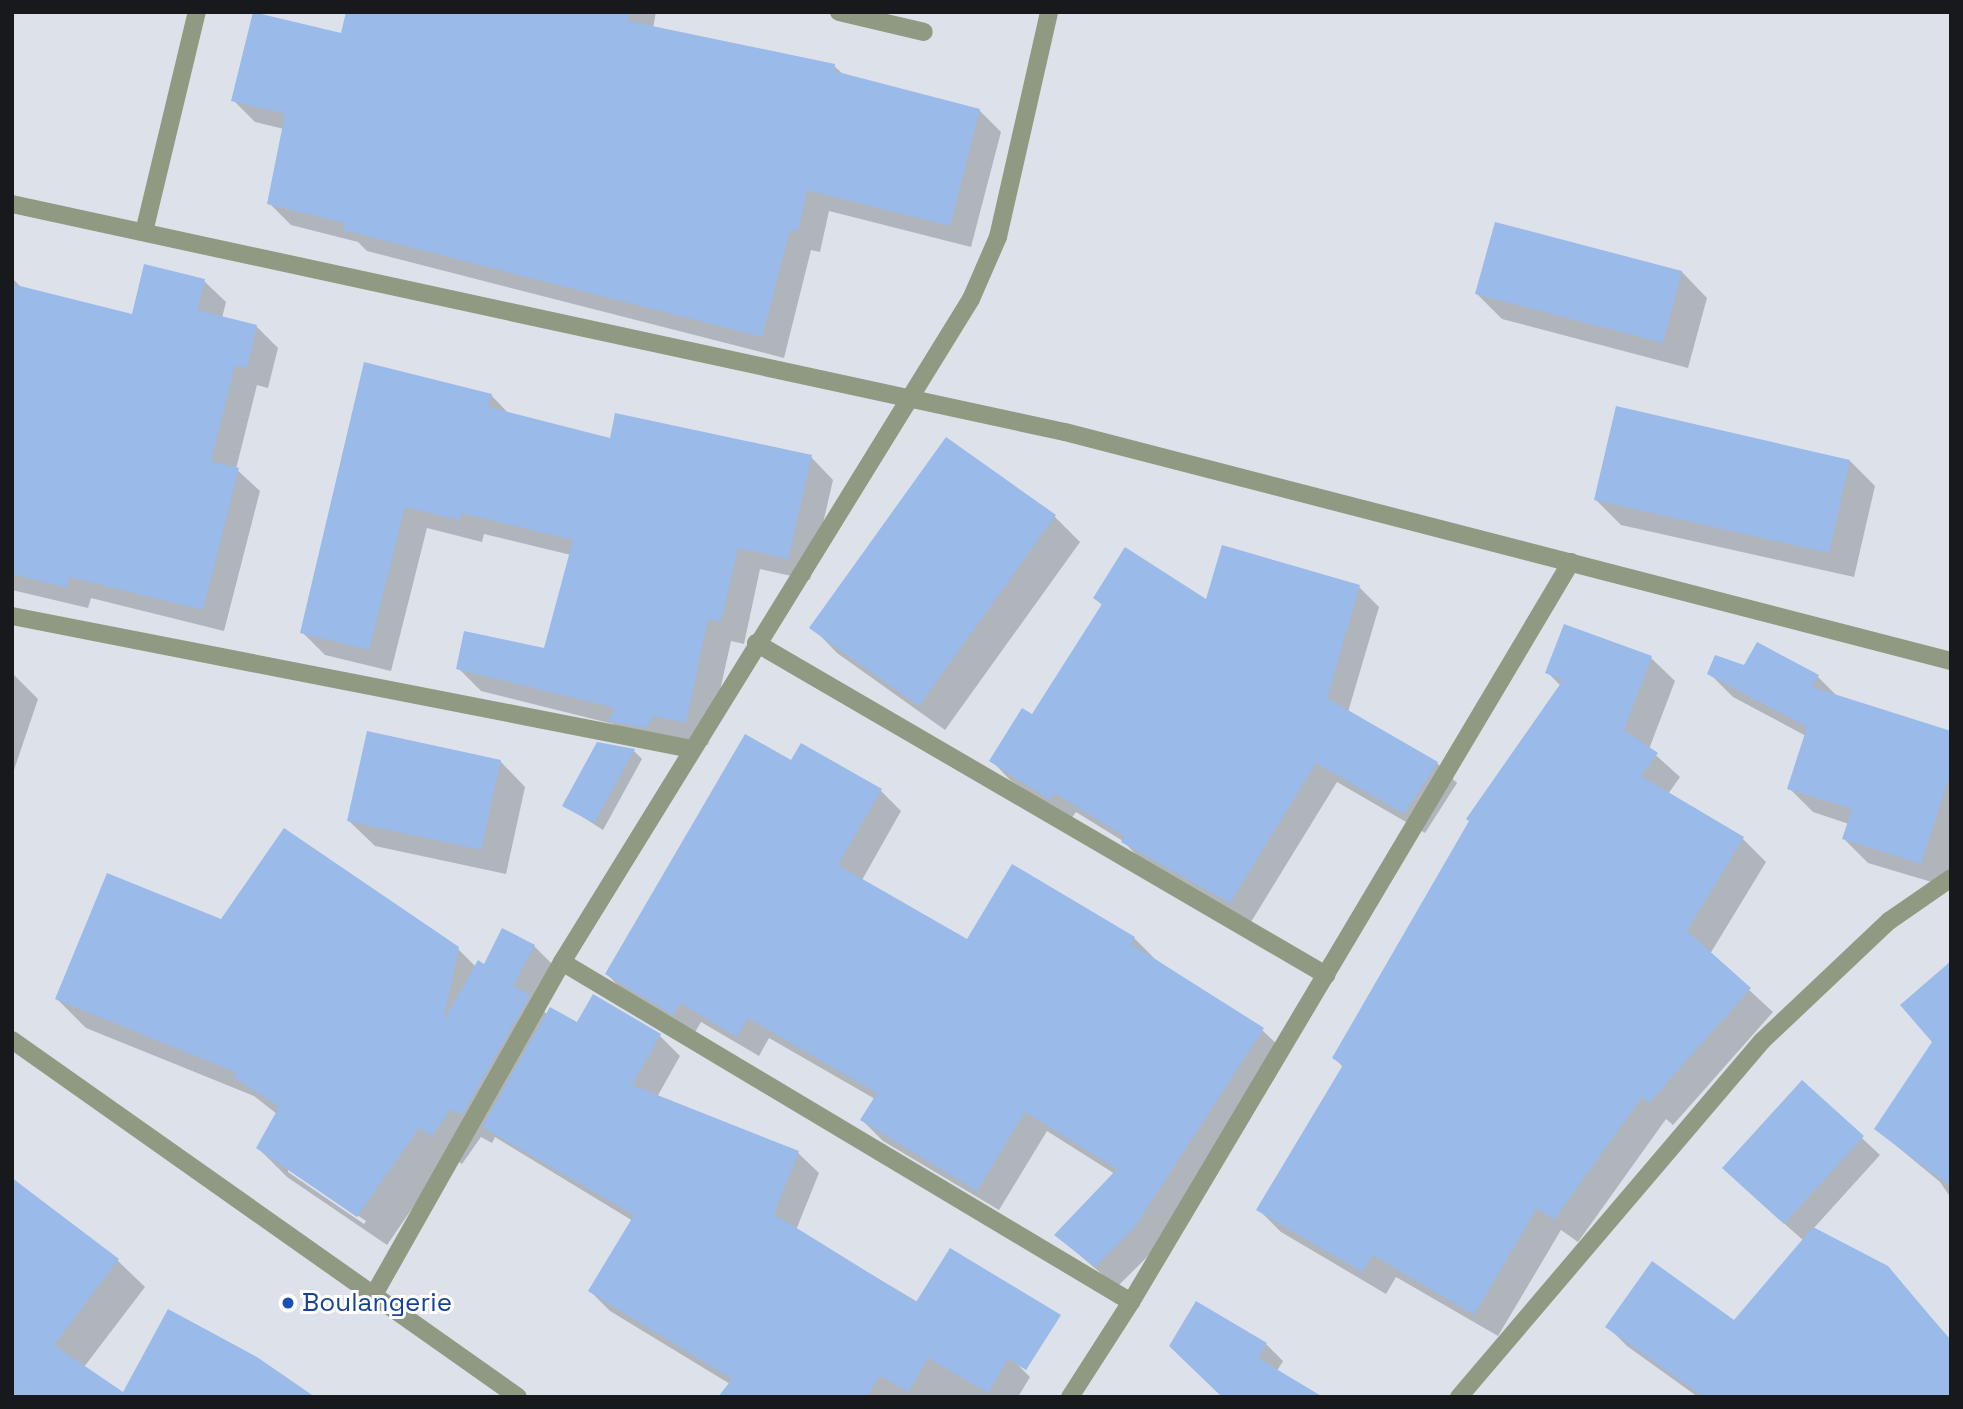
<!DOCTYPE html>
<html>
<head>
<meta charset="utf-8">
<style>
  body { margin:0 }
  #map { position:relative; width:1963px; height:1409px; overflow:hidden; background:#dde2ea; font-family:"Space Grotesk",sans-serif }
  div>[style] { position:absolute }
  .shadow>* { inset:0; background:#0003 }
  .building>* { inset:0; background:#9abae9 }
  .minor>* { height:18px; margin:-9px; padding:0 9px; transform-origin:9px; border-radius:9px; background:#909982 }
  .tertiary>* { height:18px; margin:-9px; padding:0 9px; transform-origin:9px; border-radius:9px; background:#909982 }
  .dots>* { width:19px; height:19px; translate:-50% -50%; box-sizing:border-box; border:4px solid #fff; border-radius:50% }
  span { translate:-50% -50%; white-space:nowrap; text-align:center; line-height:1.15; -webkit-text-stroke:6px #fff; paint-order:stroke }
  .transit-label { font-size:26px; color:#164399 }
  .left { translate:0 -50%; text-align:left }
  .frame { position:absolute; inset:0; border:14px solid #17191c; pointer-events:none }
</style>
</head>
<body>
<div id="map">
  <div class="shadow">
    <i style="clip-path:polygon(348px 12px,656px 12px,653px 28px,834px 66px,844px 75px,979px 110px,1001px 132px,971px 247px,829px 211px,820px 252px,811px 250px,784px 358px,367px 251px,358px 242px,291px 225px,269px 203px,284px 129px,255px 122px,233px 100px,342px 35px)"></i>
    <i style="clip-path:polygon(1682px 272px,1707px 298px,1688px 368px,1502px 319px,1477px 294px)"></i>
    <i style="clip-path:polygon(12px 278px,23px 289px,133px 316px,204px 281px,226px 302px,222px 318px,256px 326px,278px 348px,268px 388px,257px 385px,236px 469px,260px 491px,224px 631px,91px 598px,88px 608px,12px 590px)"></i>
    <i style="clip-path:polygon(491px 395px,510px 415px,611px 440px,811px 457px,833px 480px,810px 580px,760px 569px,744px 644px,731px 641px,708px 745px,675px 738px,633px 743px,613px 724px,481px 691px,458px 668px,545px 650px,571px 555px,484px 534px,482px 542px,427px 528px,391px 671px,325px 655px,302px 632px)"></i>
    <i style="clip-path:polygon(946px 440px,1055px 517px,1080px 542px,945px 730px,837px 653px,812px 627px)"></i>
    <i style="clip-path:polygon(1850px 461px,1875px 486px,1854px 577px,1621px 525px,1596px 500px)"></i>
    <i style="clip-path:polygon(1359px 587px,1379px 607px,1348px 712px,1437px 763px,1457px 783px,1425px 833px,1337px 782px,1251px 922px,1143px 862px,1123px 841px,1076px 812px,1071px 819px,1011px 781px,991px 760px,1033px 716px,1103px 606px,1095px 598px,1207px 601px)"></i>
    <i style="clip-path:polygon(1565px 626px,1651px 658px,1675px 681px,1649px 749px,1680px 777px,1668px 794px,1743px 839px,1766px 862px,1710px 954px,1773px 1012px,1673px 1125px,1666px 1119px,1578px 1242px,1561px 1230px,1498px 1336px,1396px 1277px,1386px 1294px,1281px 1232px,1258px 1209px,1343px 1067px,1334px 1058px,1561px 686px,1547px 672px)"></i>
    <i style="clip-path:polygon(1745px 667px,1818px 677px,1838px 697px,1951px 733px,1951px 867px,1945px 886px,1868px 863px,1844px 839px,1849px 824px,1813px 812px,1789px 788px,1806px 736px,1733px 697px,1709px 673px)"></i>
    <i style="clip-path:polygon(12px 673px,38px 699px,12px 776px)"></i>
    <i style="clip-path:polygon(634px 751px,642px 759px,603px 830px,564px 805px)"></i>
    <i style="clip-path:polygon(500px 761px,525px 787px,506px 874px,375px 846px,349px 821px)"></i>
    <i style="clip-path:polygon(792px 762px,881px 791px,901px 811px,862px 880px,967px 942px,1134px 938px,1155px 959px,1262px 1030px,1283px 1050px,1155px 1249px,1117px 1287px,1056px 1235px,1115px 1174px,1047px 1131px,999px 1210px,883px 1141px,862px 1120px,875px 1099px,769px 1038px,759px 1056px,701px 1022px,694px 1034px,627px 995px,607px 974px)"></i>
    <i style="clip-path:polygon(evenodd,222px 921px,458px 949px,476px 967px,534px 946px,563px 975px,544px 1011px,547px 1015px,577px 1025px,660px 1036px,680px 1056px,657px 1097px,798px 1153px,819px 1173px,796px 1230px,1009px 1356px,1030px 1377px,1018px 1397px,720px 1397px,730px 1384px,610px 1311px,590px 1291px,633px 1221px,495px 1137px,492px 1143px,481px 1137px,462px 1164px,449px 1155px,387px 1245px,287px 1177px,258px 1148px,277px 1114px,254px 1096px,86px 1028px,57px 999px,222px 921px,288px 1168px,366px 1221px,364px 1224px,288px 1172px,288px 1168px)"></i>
    <i style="clip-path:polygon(1951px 963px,1951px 1198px,1940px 1182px,1876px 1129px,1934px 1041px)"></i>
    <i style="clip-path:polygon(1802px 1082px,1880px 1155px,1813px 1229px,1887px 1268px,1951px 1340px,1951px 1397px,1698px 1397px,1627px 1346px,1608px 1327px,1734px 1322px,1804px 1241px,1741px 1185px)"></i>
    <i style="clip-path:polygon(12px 1178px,118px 1261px,145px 1287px,84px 1367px,123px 1395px,312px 1397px,12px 1397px)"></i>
    <i style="clip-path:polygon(1266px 1344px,1283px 1361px,1277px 1371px,1223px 1397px)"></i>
  </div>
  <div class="building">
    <i style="clip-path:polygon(253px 12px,341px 33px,346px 12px,630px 12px,628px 21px,835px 64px,834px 71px,980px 109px,950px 226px,807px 190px,798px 231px,790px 230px,762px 337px,343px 230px,345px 223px,267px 204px,285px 114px,231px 101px)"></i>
    <i style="clip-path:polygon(1495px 222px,1682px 271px,1663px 343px,1475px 294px)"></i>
    <i style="clip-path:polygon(144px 264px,205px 279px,197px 310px,257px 325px,247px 368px,235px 365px,211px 461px,239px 468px,203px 610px,69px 577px,67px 588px,12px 574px,12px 284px,132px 314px)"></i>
    <i style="clip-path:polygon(364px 362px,492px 394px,488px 407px,610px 438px,615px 413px,812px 455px,788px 559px,738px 548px,721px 622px,708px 619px,686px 723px,653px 716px,646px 728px,608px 721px,615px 708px,456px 669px,464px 631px,544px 648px,573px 540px,462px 513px,460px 520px,405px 507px,369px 650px,300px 633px)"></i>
    <i style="clip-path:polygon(1616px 406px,1850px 460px,1829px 553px,1594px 500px)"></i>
    <i style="clip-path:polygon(946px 437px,1056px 515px,919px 706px,809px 628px)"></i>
    <i style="clip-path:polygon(1222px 545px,1360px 585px,1327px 698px,1438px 762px,1404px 814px,1316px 763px,1230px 903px,1121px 842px,1124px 836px,1055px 793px,1050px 800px,989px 761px,1022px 708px,1032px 714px,1102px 604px,1093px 598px,1125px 547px,1206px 599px)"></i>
    <i style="clip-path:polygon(1564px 624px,1652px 656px,1624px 730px,1658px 753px,1641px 776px,1744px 837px,1687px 931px,1751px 988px,1649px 1103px,1642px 1097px,1554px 1220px,1537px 1208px,1474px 1315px,1373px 1255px,1362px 1272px,1256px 1210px,1343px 1065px,1332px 1058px,1469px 821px,1466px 819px,1563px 680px,1545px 673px)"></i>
    <i style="clip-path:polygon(1757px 642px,1819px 675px,1812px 687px,1951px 731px,1951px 771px,1921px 864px,1842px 839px,1852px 809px,1787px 789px,1807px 727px,1707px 674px,1715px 655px,1744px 665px)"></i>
    <i style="clip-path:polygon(367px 731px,501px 760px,481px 850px,347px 821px)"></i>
    <i style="clip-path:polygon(745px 734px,791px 760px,801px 743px,882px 789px,838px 865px,967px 939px,1012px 864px,1135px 937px,1131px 944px,1264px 1028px,1134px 1228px,1095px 1267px,1054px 1235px,1117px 1169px,1025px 1112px,977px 1191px,860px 1120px,877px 1093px,748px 1018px,737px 1037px,680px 1003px,673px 1015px,605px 974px)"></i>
    <i style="clip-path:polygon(597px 742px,635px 749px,594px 823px,562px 806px)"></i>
    <i style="clip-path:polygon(284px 828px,459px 947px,443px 1022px,478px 960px,484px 964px,502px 928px,535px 945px,513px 986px,530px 995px,462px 1115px,451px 1109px,432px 1136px,419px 1128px,357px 1217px,256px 1148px,279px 1107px,233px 1077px,237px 1073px,55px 999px,107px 873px,221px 919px)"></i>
    <i style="clip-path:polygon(1951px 961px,1951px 1187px,1874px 1129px,1932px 1042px,1900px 1005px)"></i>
    <i style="clip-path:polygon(593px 994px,661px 1034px,632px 1085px,799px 1151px,774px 1214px,916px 1302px,950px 1248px,1061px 1315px,1026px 1370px,1008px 1359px,988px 1393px,928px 1358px,908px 1392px,880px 1376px,866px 1397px,718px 1397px,732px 1379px,588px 1291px,634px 1215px,482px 1127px,550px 1007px,577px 1022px)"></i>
    <i style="clip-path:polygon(1802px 1080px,1864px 1136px,1784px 1224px,1722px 1168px)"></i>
    <i style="clip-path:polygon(12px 1178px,119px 1259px,54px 1345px,123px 1392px,168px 1309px,257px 1357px,315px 1397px,12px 1397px)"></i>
    <i style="clip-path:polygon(1813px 1227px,1888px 1266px,1951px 1341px,1951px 1397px,1704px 1397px,1605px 1327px,1652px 1261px,1734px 1320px)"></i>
    <i style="clip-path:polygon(1196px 1301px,1267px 1343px,1258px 1358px,1323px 1397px,1222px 1397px,1169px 1346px)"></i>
  </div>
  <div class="minor">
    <i style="left:839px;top:12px;width:87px;rotate:13.2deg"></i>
    <i style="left:12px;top:204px;width:1077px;rotate:12.22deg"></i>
    <i style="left:1065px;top:432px;width:915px;rotate:14.49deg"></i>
    <i style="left:144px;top:232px;width:226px;rotate:-76.5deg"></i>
    <i style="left:12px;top:616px;width:693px;rotate:11.07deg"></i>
    <i style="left:756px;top:643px;width:660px;rotate:30.22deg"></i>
    <i style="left:562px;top:962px;width:663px;rotate:30.86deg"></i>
    <i style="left:372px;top:1298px;width:386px;rotate:-60.5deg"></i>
    <i style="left:562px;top:962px;width:779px;rotate:-58.33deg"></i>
    <i style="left:971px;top:299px;width:68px;rotate:-66.5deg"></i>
    <i style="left:998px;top:237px;width:231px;rotate:-77.2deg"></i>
    <i style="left:1070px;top:1397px;width:113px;rotate:-57.3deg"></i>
    <i style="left:1131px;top:1302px;width:861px;rotate:-59.26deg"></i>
    <i style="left:1459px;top:1397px;width:467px;rotate:-49.6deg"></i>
    <i style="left:1762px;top:1041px;width:175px;rotate:-43.4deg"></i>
    <i style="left:1889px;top:921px;width:75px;rotate:-34.7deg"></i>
  </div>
  <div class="tertiary">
    <i style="left:12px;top:1040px;width:619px;rotate:35.2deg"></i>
  </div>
  <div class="dots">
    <i style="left:288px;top:1303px;background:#1a4fb4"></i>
  </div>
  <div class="transit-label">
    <span class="left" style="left:302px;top:1303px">Boulangerie</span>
  </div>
  <div class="frame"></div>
</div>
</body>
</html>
